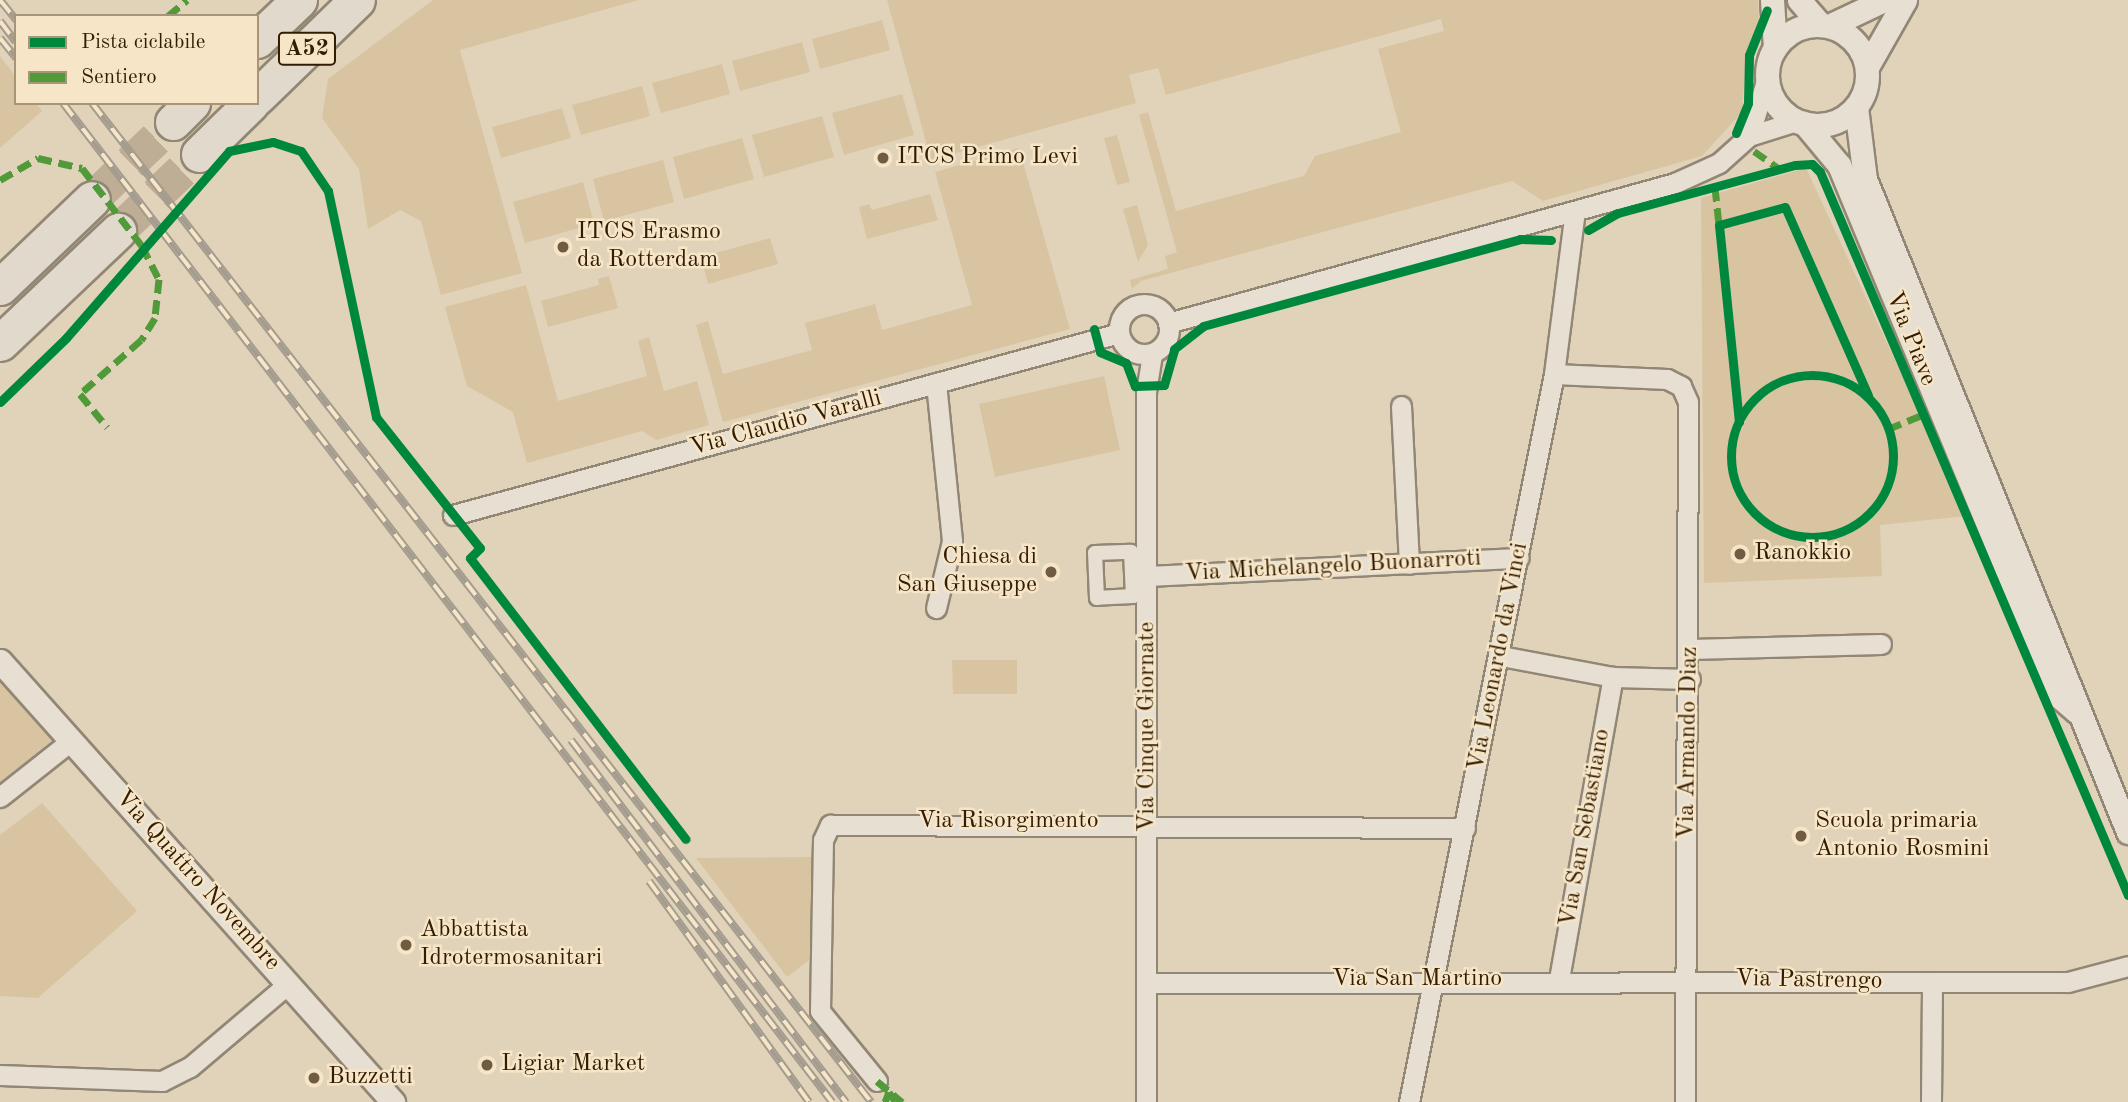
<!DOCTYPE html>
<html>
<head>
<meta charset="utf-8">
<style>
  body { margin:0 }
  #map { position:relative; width:2128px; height:1102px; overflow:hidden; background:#e1d3b9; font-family:"Old Standard TT",serif }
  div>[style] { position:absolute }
  .green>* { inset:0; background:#d8c4a1 }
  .motorway-tunnel>* { height:35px; margin-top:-17.5px; transform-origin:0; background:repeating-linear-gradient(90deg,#beae95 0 35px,transparent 0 53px) }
  .roads { filter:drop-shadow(2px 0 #928775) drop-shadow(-2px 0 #928775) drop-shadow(0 2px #928775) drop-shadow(0 -2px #928775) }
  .pedestrian>* { height:14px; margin:-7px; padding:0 7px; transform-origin:7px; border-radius:7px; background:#e6dfd2 }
  .minor>* { height:19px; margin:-9.5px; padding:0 9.5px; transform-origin:9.5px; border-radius:9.5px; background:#e6dfd2 }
  .minor>.ring { margin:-9.5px; padding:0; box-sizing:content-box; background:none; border:19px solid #e6dfd2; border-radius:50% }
  .tertiary>* { height:23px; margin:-11.5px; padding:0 11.5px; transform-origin:11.5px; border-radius:11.5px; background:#e6dfd2 }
  .tertiary>.ring { margin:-11.5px; padding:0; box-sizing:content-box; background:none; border:23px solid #e6dfd2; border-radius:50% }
  .motorway>* { height:35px; margin:-17.5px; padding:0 17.5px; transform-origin:17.5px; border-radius:17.5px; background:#e1d9cb }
  .rail>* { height:8px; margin-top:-4px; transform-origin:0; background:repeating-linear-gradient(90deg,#f6e6c7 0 16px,#a49c8f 0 32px); box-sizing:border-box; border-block:2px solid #a49c8f }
  .quiet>* { height:7px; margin-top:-3.5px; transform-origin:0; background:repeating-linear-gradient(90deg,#519a3a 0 14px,transparent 0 21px) }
  .cycleway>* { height:9px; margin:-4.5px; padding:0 4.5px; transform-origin:4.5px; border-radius:4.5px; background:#00873e }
  .cycleway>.ring { margin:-4.5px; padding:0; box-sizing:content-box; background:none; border:9px solid #00873e; border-radius:50% }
  .dots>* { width:19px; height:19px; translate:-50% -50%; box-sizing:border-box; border:4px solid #f6e6c7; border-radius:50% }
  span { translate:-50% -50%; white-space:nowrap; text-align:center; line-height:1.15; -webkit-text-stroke:5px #f6e6c7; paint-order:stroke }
  .shield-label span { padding:2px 5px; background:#f6e6c7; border:2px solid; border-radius:5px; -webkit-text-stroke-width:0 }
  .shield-label { font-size:23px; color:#331c04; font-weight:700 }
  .poi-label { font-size:24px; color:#331c04 }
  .left { translate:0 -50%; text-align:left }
  .right { translate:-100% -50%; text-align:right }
  .street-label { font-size:24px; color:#331c04 }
  .legend { position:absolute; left:14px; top:14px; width:245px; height:91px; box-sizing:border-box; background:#f6e6c7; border:2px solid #a89579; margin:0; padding:9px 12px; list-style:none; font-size:21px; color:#331c04 }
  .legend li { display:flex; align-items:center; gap:14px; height:35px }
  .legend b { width:35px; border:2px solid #a89579 }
</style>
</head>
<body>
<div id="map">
  <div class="green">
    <i style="clip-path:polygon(433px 0,639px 0,460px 50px,522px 273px,441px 295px,421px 221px,400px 210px,368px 229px,359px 169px,322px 118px,328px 79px)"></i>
    <i style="clip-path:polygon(887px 0,1758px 0,1759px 27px,1746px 57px,1742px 112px,1702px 156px,1543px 201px,1512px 181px,1141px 281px,1132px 289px,1130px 280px,1168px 269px,1165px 256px,1177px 252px,1139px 115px,1148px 112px,1176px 211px,1304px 176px,1315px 156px,1401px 132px,1378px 49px,1444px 31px,1441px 19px,1166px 95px,1158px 68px,1129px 75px,1136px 103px,931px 160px)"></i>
    <i style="clip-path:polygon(882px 20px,890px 50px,820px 69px,812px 39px)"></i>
    <i style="clip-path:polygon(802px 42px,810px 72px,740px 91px,732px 61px)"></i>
    <i style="clip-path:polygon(0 56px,16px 77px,16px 103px,36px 103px,42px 111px,0 148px)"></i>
    <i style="clip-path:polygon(722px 64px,730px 94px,661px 113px,652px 83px)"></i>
    <i style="clip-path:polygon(642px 86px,650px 116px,581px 135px,572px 105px)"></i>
    <i style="clip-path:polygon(902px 94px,914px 135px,844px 155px,832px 113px)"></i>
    <i style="clip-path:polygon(562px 108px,571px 138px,501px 158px,492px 127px)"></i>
    <i style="clip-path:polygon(822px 116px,834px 157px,764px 177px,752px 135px)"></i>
    <i style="clip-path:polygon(1117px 135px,1130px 182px,1117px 185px,1104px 138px)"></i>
    <i style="clip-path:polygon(742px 138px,754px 179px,684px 199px,673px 157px)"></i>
    <i style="clip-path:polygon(1019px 148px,1070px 329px,723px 422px,696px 325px,708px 321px,723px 374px,812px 350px,805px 323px,875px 304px,882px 330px,972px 305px,935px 172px)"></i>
    <i style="clip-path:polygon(663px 160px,674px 202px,604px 221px,593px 179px)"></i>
    <i style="clip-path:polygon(1806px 168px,1967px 516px,1880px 525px,1882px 576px,1704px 583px,1701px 198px)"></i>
    <i style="clip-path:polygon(583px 182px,594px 224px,525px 243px,513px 202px)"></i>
    <i style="clip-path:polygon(930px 194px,938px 220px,867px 239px,859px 207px,869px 204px,872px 210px)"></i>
    <i style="clip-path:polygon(1137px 205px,1148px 245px,1138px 262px,1123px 209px)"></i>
    <i style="clip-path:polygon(770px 238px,778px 264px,708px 284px,701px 257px)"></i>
    <i style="clip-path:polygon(609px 276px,618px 308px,548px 327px,541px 301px,599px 285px,598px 279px)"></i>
    <i style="clip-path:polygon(526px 285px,558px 401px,647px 376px,638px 341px,649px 337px,664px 391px,697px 381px,709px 425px,656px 440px,642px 431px,527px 463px,513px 412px,467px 386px,445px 307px)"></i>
    <i style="clip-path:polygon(1104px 376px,1120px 450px,995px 477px,979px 404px)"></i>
    <i style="clip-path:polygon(952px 660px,1017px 660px,1017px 694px,953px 694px)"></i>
    <i style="clip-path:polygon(0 669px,59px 735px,0 782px)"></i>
    <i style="clip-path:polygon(42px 803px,137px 911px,38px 998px,0 996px,0 835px)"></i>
    <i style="clip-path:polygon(815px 857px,812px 958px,787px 977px,696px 858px)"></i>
  </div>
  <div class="motorway-tunnel">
    <i style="left:92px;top:199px;width:112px;rotate:-43.5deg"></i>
    <i style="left:118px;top:231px;width:112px;rotate:-43.5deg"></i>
  </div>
  <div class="roads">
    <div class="pedestrian">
      <i style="left:1131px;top:552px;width:44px;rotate:87.4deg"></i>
      <i style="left:1133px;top:596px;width:36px;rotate:177deg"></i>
      <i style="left:1097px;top:598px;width:45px;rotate:-92.5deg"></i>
      <i style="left:1095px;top:553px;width:36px;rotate:-2deg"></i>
    </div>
    <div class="minor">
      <i style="left:1749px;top:136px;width:61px;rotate:-72.8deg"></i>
      <i class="ring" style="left:1119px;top:304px;width:31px;height:31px"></i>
      <i style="left:1168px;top:323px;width:526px;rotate:-15.44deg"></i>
      <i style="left:1675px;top:183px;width:48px;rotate:-24.4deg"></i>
      <i style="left:1719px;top:163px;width:40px;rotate:-42deg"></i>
      <i style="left:1749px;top:136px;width:50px;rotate:-17.4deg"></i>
      <i style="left:1554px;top:374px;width:113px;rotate:2.5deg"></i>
      <i style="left:1667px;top:379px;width:16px;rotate:27deg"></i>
      <i style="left:1681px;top:386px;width:17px;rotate:66deg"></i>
      <i style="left:1688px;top:402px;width:700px;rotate:90.25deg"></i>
      <i style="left:936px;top:383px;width:159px;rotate:84.2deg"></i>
      <i style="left:952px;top:541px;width:69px;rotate:103.4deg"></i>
      <i style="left:1401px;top:406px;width:158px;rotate:87.1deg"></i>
      <i style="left:453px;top:515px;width:690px;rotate:-15.28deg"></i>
      <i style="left:1147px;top:576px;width:372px;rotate:-2.8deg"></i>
      <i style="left:1690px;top:649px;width:191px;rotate:-1.5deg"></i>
      <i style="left:1501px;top:656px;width:114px;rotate:10.6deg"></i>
      <i style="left:1613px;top:677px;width:77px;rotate:1.5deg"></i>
      <i style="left:0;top:797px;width:92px;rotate:-38.4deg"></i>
      <i style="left:1559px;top:979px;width:307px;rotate:-79.9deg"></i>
      <i style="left:1148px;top:983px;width:920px;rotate:-0.06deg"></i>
      <i style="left:2068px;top:982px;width:62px;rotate:-14.9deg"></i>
      <i style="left:0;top:1075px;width:162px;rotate:2.1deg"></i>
      <i style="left:162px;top:1081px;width:31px;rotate:-27deg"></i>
      <i style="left:190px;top:1067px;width:128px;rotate:-40.3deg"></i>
      <i style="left:877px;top:1081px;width:90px;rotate:-129.2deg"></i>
      <i style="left:820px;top:1011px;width:171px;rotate:-89deg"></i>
      <i style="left:823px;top:840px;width:17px;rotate:-65deg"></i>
      <i style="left:830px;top:825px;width:635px;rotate:0.27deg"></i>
      <i style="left:1146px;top:1102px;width:710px;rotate:-90deg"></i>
      <i style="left:1146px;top:392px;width:39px;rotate:-81deg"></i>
      <i style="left:1409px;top:1102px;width:742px;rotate:-78.74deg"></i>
      <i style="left:1554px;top:374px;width:164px;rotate:-82.7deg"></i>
      <i style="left:1931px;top:1102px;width:118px;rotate:-89.5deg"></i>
    </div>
    <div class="tertiary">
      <i style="left:1772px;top:0;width:48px;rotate:86.4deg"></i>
      <i style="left:1799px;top:0;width:33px;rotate:49deg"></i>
      <i class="ring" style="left:1767px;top:25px;width:77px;height:77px"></i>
      <i style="left:1829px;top:26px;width:61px;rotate:-25.3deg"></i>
      <i style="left:1867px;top:67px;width:77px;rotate:-60.4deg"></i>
      <i style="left:1856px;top:107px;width:73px;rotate:82.9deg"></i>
      <i style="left:1865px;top:179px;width:704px;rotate:68.06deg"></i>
      <i style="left:1804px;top:123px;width:55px;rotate:50.2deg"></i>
      <i style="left:1839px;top:165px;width:478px;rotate:67.5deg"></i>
      <i style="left:2022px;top:607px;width:99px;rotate:66.8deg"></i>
      <i style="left:2061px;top:698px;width:21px;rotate:41deg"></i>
      <i style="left:0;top:661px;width:591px;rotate:48.29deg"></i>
    </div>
    <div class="motorway">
      <i style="left:257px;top:40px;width:58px;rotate:-43.6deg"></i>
      <i style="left:257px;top:97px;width:139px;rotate:-44.1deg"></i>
      <i style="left:173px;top:122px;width:27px;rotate:-45deg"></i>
      <i style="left:199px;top:154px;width:73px;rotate:-44.4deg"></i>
      <i style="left:0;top:287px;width:127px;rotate:-43.7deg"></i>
      <i style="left:0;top:343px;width:163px;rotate:-43.5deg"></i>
    </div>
  </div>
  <div class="rail">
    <i style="left:0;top:0;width:26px;rotate:51deg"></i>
    <i style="left:0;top:21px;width:26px;rotate:53deg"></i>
    <i style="left:0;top:38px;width:26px;rotate:51deg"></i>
    <i style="left:63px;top:103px;width:1261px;rotate:52.41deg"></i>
    <i style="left:92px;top:103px;width:1267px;rotate:52.05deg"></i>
    <i style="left:571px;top:740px;width:455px;rotate:52.8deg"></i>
    <i style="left:649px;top:881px;width:273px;rotate:54.1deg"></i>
  </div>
  <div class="quiet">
    <i style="left:168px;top:16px;width:25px;rotate:-40deg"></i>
    <i style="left:1754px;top:151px;width:32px;rotate:35deg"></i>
    <i style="left:0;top:180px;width:44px;rotate:-30.1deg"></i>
    <i style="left:38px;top:158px;width:45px;rotate:12.8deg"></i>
    <i style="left:82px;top:168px;width:98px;rotate:52.4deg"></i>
    <i style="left:142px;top:246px;width:37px;rotate:63deg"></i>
    <i style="left:159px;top:279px;width:39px;rotate:96deg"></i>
    <i style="left:155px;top:318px;width:26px;rotate:122deg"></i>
    <i style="left:141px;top:340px;width:81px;rotate:138.5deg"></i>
    <i style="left:80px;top:394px;width:43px;rotate:50.7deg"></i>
    <i style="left:1715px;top:187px;width:38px;rotate:84deg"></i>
    <i style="left:1888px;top:429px;width:42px;rotate:-22.3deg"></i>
    <i style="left:877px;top:1081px;width:33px;rotate:40deg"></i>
    <i style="left:885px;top:1102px;width:11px;rotate:-68deg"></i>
    <i style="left:889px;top:1092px;width:11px;rotate:56deg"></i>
  </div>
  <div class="cycleway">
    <i style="left:1736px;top:133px;width:32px;rotate:-68deg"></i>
    <i style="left:1748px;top:103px;width:48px;rotate:-88.8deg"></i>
    <i style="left:1749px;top:55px;width:48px;rotate:-68.2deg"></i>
    <i style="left:1588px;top:230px;width:34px;rotate:-30deg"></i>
    <i style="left:1618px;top:213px;width:183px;rotate:-15.2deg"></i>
    <i style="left:1795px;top:165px;width:17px;rotate:-3deg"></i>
    <i style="left:1812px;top:164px;width:11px;rotate:45deg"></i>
    <i style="left:1820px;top:172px;width:786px;rotate:66.93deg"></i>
    <i style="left:1094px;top:329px;width:24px;rotate:75deg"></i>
    <i style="left:1100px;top:352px;width:28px;rotate:23deg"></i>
    <i style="left:1126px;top:363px;width:25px;rotate:69deg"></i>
    <i style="left:1135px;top:386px;width:29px;rotate:-2deg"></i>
    <i style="left:1164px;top:385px;width:37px;rotate:-74deg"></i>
    <i style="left:1174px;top:349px;width:37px;rotate:-38deg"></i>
    <i style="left:1203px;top:326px;width:329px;rotate:-15.3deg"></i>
    <i style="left:1520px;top:239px;width:31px;rotate:2deg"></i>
    <i class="ring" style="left:1731px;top:375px;width:153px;height:153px"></i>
    <i style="left:0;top:402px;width:92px;rotate:-44.1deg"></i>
    <i style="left:66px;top:338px;width:248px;rotate:-48.9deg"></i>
    <i style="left:229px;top:151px;width:45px;rotate:-11.6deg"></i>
    <i style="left:273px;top:142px;width:29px;rotate:18deg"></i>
    <i style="left:301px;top:151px;width:48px;rotate:56deg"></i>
    <i style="left:328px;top:191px;width:231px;rotate:78deg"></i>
    <i style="left:376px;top:417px;width:167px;rotate:51.6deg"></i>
    <i style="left:480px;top:548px;width:14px;rotate:135deg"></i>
    <i style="left:470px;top:558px;width:354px;rotate:52.5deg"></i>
    <i style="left:1739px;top:422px;width:198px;rotate:-95.8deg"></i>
    <i style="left:1719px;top:225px;width:68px;rotate:-15.3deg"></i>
    <i style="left:1785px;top:207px;width:206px;rotate:66.2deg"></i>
  </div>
  <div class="dots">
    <i style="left:883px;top:158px;background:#705c43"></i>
    <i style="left:563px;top:247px;background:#705c43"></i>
    <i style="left:1740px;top:554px;background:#705c43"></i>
    <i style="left:1051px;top:572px;background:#705c43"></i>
    <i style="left:1801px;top:836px;background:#705c43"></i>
    <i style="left:406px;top:945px;background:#705c43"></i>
    <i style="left:487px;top:1065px;background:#705c43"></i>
    <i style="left:314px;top:1078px;background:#705c43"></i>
  </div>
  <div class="shield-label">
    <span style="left:307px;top:49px">A52</span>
  </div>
  <div class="poi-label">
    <span class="left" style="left:897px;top:158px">ITCS Primo Levi</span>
    <span class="left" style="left:577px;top:247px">ITCS Erasmo<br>da Rotterdam</span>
    <span class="left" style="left:1754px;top:554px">Ranokkio</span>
    <span class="right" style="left:1037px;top:572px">Chiesa di<br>San Giuseppe</span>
    <span class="left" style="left:1815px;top:836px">Scuola primaria<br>Antonio Rosmini</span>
    <span class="left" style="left:420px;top:945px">Abbattista<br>Idrotermosanitari</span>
    <span class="left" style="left:501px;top:1065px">Ligiar Market</span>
    <span class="left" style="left:328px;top:1078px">Buzzetti</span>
  </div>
  <div class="street-label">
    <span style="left:1910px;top:339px;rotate:68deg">Via Piave</span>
    <span style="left:786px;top:424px;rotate:-15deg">Via Claudio Varalli</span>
    <span style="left:1333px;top:567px;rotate:-3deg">Via Michelangelo Buonarroti</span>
    <span style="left:1499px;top:657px;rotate:-79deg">Via Leonardo da Vinci</span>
    <span style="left:1148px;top:727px;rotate:-90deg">Via Cinque Giornate</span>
    <span style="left:1689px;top:743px;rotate:-89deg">Via Armando Diaz</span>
    <span style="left:1008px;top:822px">Via Risorgimento</span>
    <span style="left:1586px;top:828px;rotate:-80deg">Via San Sebastiano</span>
    <span style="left:197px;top:881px;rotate:48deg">Via Quattro Novembre</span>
    <span style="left:1417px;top:980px">Via San Martino</span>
    <span style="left:1809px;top:981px;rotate:1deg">Via Pastrengo</span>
  </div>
  <ul class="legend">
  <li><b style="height:9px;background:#00873e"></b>Pista ciclabile</li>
  <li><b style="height:9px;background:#519a3a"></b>Sentiero</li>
  </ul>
</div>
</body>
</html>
